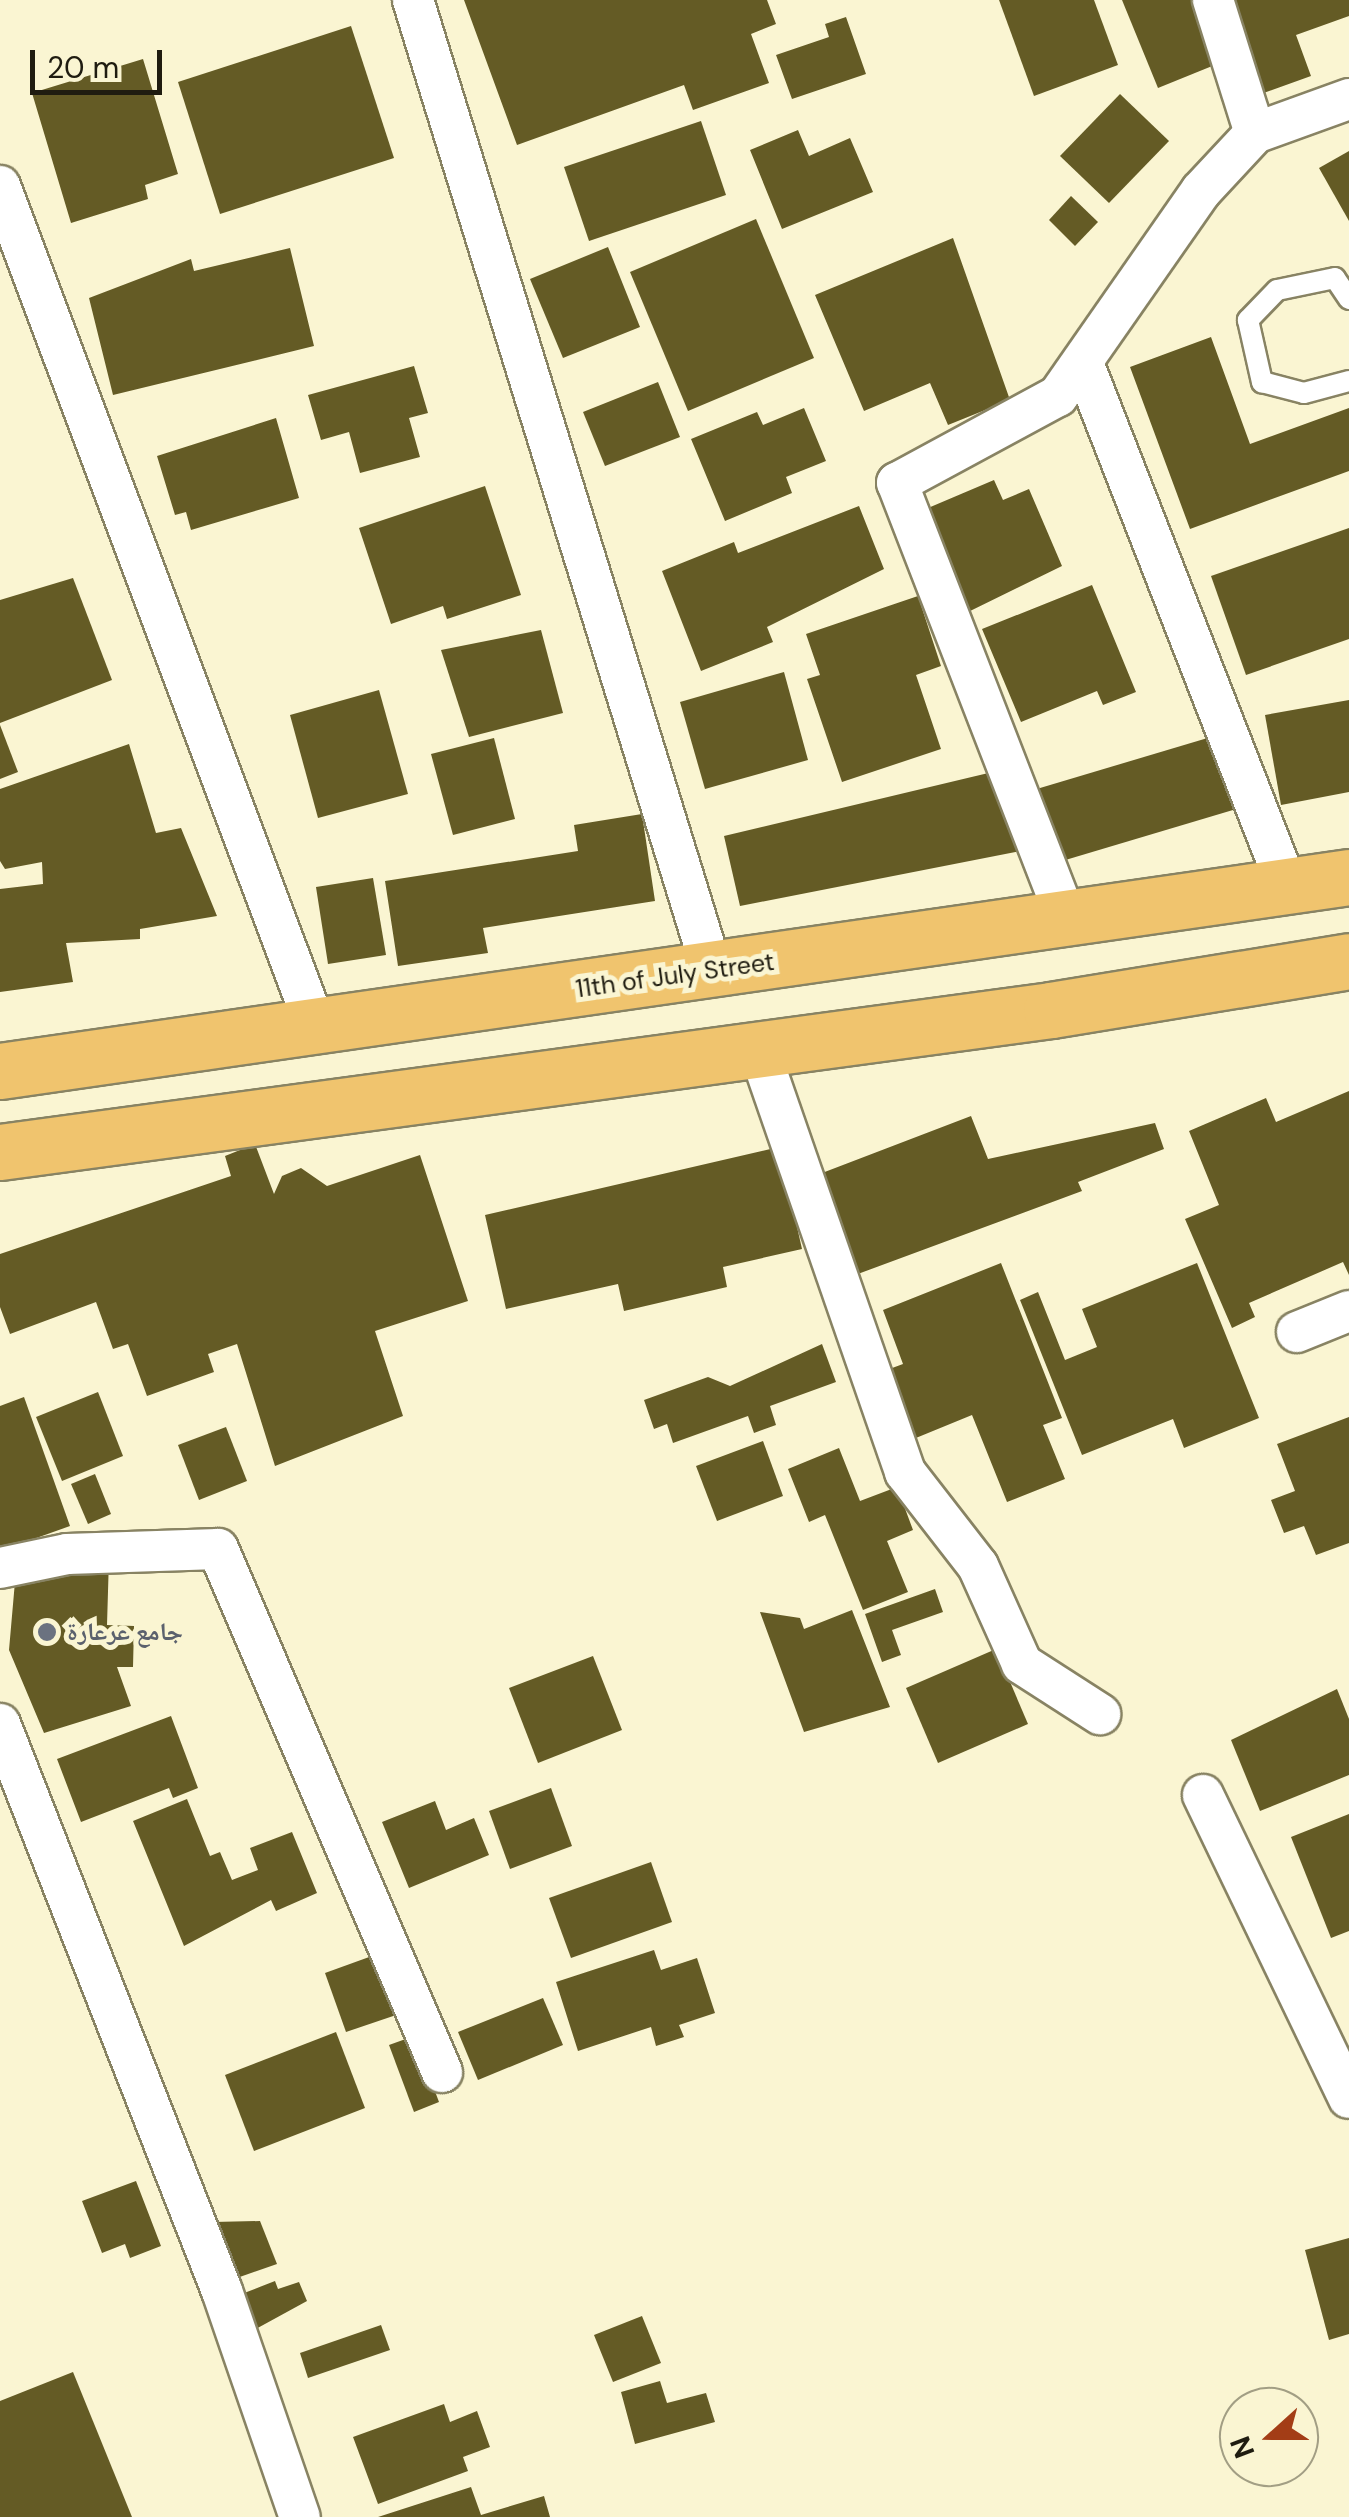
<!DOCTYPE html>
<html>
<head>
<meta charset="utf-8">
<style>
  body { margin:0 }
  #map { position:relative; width:1349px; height:2517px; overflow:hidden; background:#faf5d2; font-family:"DM Sans","Noto Naskh Arabic",sans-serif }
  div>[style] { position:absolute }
  .building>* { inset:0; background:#645b25 }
  .roads { filter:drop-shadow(2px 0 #888363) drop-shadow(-2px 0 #888363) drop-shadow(0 2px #888363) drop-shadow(0 -2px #888363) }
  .service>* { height:20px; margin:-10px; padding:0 10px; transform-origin:10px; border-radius:10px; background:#fff }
  .minor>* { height:40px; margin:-20px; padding:0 20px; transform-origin:20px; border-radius:20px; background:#fff }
  .trunk>* { height:55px; margin:-27.5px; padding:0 27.5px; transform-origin:27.5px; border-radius:27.5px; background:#f0c46e }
  .dots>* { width:28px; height:28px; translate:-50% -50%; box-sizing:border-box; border:5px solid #faf5d2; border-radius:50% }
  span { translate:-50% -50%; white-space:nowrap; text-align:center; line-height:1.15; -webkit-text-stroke:10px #faf5d2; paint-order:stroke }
  .street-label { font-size:25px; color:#1f1c10 }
  .worship-label { font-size:25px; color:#5b616d; font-weight:700 }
  .left { translate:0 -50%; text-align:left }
  .north { position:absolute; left:1219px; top:2387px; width:100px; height:100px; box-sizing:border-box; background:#faf5d2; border:2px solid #a29e84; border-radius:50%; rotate:249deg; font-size:28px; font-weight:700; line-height:40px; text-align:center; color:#1f1c10 }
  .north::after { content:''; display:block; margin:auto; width:35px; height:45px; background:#a33d16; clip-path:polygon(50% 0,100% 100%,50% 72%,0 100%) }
  .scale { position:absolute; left:30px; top:50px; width:132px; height:45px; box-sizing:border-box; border:5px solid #1f1c10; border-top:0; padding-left:12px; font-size:30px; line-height:35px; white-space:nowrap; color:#1f1c10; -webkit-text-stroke:8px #faf5d2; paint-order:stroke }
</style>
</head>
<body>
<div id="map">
  <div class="building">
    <i style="clip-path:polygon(464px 0,767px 0,776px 24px,751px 34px,769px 83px,693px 110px,684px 85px,517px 145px)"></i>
    <i style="clip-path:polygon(999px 0,1094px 0,1118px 65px,1034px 96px)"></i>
    <i style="clip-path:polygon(1122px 0,1203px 0,1227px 60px,1158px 88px)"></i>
    <i style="clip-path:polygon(1220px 0,1349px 0,1349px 16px,1296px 35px,1311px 76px,1255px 96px)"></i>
    <i style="clip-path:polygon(846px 17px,866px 74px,792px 99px,776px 55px,829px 37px,825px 24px)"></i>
    <i style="clip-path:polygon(351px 26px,394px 158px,220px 214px,178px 82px)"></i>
    <i style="clip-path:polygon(143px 59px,178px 174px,145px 185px,148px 199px,71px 223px,32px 93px)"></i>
    <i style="clip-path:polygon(1120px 94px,1169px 141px,1109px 203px,1060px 156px)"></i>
    <i style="clip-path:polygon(701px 121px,726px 195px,589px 241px,564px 167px)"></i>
    <i style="clip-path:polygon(798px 130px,809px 156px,850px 138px,873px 192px,782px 229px,750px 150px)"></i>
    <i style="clip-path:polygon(1349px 151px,1349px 221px,1319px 168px)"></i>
    <i style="clip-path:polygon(1071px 196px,1098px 222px,1075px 246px,1049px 220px)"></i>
    <i style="clip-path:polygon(756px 219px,814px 358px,688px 411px,630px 272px)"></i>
    <i style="clip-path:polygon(953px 238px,1010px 400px,948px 425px,930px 383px,864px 411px,815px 295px)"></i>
    <i style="clip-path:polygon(608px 247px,640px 327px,563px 358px,530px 279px)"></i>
    <i style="clip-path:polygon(290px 248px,314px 346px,113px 395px,89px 298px,191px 259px,194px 271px)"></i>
    <i style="clip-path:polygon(1211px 337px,1250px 444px,1349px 408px,1349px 471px,1190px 529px,1130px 367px)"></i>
    <i style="clip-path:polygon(414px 366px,428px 413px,409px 418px,420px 457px,360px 473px,349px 432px,321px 440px,308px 395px)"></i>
    <i style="clip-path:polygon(658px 382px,680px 437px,605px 466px,583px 412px)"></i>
    <i style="clip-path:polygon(804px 408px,826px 461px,786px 477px,792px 493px,725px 521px,691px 439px,757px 412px,763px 425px)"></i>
    <i style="clip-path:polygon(276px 418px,299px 498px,191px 530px,186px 512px,175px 515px,157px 456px)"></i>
    <i style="clip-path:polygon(994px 480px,1003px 500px,1029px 489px,1062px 566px,964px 614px,921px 511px)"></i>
    <i style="clip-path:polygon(485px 486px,521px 595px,447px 619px,443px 606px,391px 624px,359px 528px)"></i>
    <i style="clip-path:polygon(859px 506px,884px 569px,767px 627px,773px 642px,701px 671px,662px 571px,734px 542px,738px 553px)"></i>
    <i style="clip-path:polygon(1349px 528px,1349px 639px,1246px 675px,1211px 576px)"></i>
    <i style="clip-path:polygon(73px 578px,112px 680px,0 723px,0 600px)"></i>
    <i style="clip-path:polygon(1092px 585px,1136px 692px,1103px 705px,1097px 691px,1021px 722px,982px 629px)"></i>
    <i style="clip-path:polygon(918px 596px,941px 666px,916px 675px,941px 749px,842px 782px,807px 679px,820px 675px,806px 634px)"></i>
    <i style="clip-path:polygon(541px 630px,563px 713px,469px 737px,441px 650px)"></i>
    <i style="clip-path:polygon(784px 672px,808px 760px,705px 789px,680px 702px)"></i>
    <i style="clip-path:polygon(379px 690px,408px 794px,318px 818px,290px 715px)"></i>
    <i style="clip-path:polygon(1349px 700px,1349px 792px,1281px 805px,1265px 715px)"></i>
    <i style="clip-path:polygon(0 725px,18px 772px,0 779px)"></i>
    <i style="clip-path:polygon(1221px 734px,1243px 807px,1052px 864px,1030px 791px)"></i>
    <i style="clip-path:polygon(494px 738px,515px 819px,453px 835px,431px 754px)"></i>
    <i style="clip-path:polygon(129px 744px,156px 833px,181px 828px,217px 916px,140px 929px,140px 939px,66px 943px,73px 982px,0 992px,0 889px,43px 884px,42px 862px,5px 869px,0 861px,0 789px)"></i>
    <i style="clip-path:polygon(1001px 770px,1020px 851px,740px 906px,724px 836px)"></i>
    <i style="clip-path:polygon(642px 814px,655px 901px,483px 928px,488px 953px,398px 966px,385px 881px,578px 851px,574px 825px)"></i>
    <i style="clip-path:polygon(373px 878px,386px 955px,328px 964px,316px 887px)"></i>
    <i style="clip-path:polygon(1349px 1091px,1349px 1275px,1343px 1262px,1249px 1303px,1255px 1317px,1232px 1328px,1185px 1219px,1219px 1205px,1189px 1131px,1266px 1098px,1276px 1122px)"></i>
    <i style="clip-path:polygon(971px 1116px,988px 1159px,1155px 1123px,1164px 1149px,1078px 1182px,1082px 1191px,847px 1278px,809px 1178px)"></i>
    <i style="clip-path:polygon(255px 1144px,274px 1194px,282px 1176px,301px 1168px,327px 1186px,420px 1155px,468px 1301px,375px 1331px,403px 1416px,275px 1466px,237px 1344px,208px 1354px,214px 1372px,147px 1396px,128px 1344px,113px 1349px,96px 1302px,10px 1334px,0 1307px,0 1254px,231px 1176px,225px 1156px)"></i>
    <i style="clip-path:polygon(779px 1147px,802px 1249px,723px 1267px,727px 1287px,624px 1311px,618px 1284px,506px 1309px,485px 1215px)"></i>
    <i style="clip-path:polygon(1001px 1263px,1062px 1418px,1043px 1425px,1065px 1479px,1007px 1502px,972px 1415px,911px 1440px,884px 1371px,903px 1364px,883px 1310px)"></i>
    <i style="clip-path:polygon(1197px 1263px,1259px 1418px,1184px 1448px,1173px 1419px,1082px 1455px,1020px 1300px,1038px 1292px,1065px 1360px,1097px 1347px,1082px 1309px)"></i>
    <i style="clip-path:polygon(822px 1344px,836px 1382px,770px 1406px,776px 1425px,754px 1433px,748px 1416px,673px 1443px,667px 1424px,654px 1429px,644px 1400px,708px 1377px,730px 1386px)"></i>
    <i style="clip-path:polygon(98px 1392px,123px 1456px,62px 1481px,36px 1417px)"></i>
    <i style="clip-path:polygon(24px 1397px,70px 1526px,0 1551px,0 1406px)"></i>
    <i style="clip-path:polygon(1349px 1417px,1349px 1543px,1316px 1555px,1304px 1526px,1284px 1533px,1271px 1500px,1295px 1491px,1277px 1444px)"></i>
    <i style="clip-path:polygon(226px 1427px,247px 1481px,199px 1500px,178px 1445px)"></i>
    <i style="clip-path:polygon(763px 1441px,783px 1496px,717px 1521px,696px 1466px)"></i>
    <i style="clip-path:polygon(839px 1448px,860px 1501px,897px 1487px,913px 1530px,887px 1541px,908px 1592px,863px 1610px,825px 1515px,809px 1522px,788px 1469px)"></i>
    <i style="clip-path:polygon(95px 1474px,111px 1514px,88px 1524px,71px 1484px)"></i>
    <i style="clip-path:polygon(109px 1558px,107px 1625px,134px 1626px,133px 1667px,117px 1667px,131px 1706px,44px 1733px,9px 1650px,16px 1570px)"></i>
    <i style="clip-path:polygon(935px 1589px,943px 1612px,892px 1630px,901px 1655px,882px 1662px,865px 1614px)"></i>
    <i style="clip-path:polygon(852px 1610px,890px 1707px,804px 1732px,760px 1612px,800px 1618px,804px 1629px)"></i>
    <i style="clip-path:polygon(996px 1649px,1028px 1724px,938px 1763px,906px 1688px)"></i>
    <i style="clip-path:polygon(593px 1656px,622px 1730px,538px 1763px,509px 1688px)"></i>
    <i style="clip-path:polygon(1337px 1689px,1349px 1719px,1349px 1775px,1260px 1811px,1231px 1740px)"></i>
    <i style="clip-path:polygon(171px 1716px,198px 1788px,173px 1798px,169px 1788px,81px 1822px,57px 1759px)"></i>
    <i style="clip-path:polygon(551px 1788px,572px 1846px,510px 1869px,489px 1811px)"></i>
    <i style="clip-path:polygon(187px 1799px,210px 1856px,220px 1852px,232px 1880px,258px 1870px,250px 1848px,292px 1832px,317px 1893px,276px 1911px,271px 1900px,184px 1946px,133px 1821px)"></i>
    <i style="clip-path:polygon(435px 1801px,446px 1830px,474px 1818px,489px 1855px,409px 1888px,382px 1822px)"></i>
    <i style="clip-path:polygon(1349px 1814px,1349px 1931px,1331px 1938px,1291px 1837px)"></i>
    <i style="clip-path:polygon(651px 1862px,672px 1922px,571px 1958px,549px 1898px)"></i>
    <i style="clip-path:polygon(654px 1950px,661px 1970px,697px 1958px,715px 2013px,679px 2025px,684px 2037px,656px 2046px,651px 2027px,578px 2051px,556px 1982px)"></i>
    <i style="clip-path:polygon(383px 1952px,405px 2012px,346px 2032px,325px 1973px)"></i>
    <i style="clip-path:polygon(543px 1998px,563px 2045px,478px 2080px,458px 2032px)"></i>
    <i style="clip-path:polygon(336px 2032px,365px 2108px,254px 2151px,225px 2075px)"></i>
    <i style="clip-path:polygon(414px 2036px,439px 2102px,414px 2112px,389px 2045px)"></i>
    <i style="clip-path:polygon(136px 2181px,161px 2246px,130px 2258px,125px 2244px,102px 2253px,82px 2201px)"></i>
    <i style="clip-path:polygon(260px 2221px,277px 2264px,234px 2279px,213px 2222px)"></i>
    <i style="clip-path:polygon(1349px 2238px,1349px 2334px,1329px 2340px,1305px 2250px)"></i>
    <i style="clip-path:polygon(275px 2281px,278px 2289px,299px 2282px,307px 2301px,252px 2331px,239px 2295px)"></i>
    <i style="clip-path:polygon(642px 2316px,661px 2363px,613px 2382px,594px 2335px)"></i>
    <i style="clip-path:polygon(381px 2325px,390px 2350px,308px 2378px,300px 2353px)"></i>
    <i style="clip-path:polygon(73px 2372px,132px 2517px,0 2517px,0 2401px)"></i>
    <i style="clip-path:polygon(660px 2381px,667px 2403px,706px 2393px,715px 2422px,635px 2444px,621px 2392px)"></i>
    <i style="clip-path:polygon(444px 2404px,450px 2422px,477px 2411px,490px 2447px,463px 2457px,468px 2471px,378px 2504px,353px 2437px)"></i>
    <i style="clip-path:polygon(471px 2487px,481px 2515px,544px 2496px,550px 2517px,378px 2517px)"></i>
  </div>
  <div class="roads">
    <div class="service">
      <i style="left:1349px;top:299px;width:25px;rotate:-124deg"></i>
      <i style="left:1335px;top:278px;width:59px;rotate:168.3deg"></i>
      <i style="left:1277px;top:290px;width:42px;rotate:134deg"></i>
      <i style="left:1248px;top:320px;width:64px;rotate:77.3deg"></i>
      <i style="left:1262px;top:382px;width:43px;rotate:14.7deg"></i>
      <i style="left:1304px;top:393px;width:47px;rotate:-14.9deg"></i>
    </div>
    <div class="minor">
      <i style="left:413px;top:0;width:1015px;rotate:72.87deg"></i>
      <i style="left:1213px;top:0;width:139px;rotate:72.5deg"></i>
      <i style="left:0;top:186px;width:899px;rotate:69.43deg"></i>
      <i style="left:1085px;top:368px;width:556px;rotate:68.7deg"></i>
      <i style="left:1066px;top:918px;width:467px;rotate:-111.2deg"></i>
      <i style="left:897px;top:483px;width:183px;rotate:-28.4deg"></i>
      <i style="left:1058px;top:396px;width:250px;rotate:-55.1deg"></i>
      <i style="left:1201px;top:191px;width:79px;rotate:-47deg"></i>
      <i style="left:1255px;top:133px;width:100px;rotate:-19.9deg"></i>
      <i style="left:759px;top:1050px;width:447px;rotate:70.9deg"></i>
      <i style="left:905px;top:1472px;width:119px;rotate:52.2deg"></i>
      <i style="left:978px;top:1566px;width:107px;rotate:65.8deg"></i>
      <i style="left:1022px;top:1664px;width:93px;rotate:32.7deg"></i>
      <i style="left:1297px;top:1332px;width:56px;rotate:-22deg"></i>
      <i style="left:0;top:1568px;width:68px;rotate:-11.8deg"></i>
      <i style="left:67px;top:1554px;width:151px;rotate:-1.9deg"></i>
      <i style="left:218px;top:1549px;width:569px;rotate:66.81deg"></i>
      <i style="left:0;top:1724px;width:609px;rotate:68.62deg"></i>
      <i style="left:222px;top:2291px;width:239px;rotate:71deg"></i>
      <i style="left:1203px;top:1795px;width:336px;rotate:64.3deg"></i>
    </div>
    <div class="trunk">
      <i style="left:0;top:1071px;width:1363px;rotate:-8.18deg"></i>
      <i style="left:0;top:1152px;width:1061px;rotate:-7.69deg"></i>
      <i style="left:1051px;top:1010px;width:302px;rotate:-9.3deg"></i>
    </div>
  </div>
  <div class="dots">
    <i style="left:47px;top:1632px;background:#6b7280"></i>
  </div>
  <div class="street-label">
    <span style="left:675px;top:976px;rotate:-8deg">11th of July Street</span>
  </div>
  <div class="worship-label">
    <span class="left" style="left:67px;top:1632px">جامع عرعارة</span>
  </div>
  <div class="north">N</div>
  <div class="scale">20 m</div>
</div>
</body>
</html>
